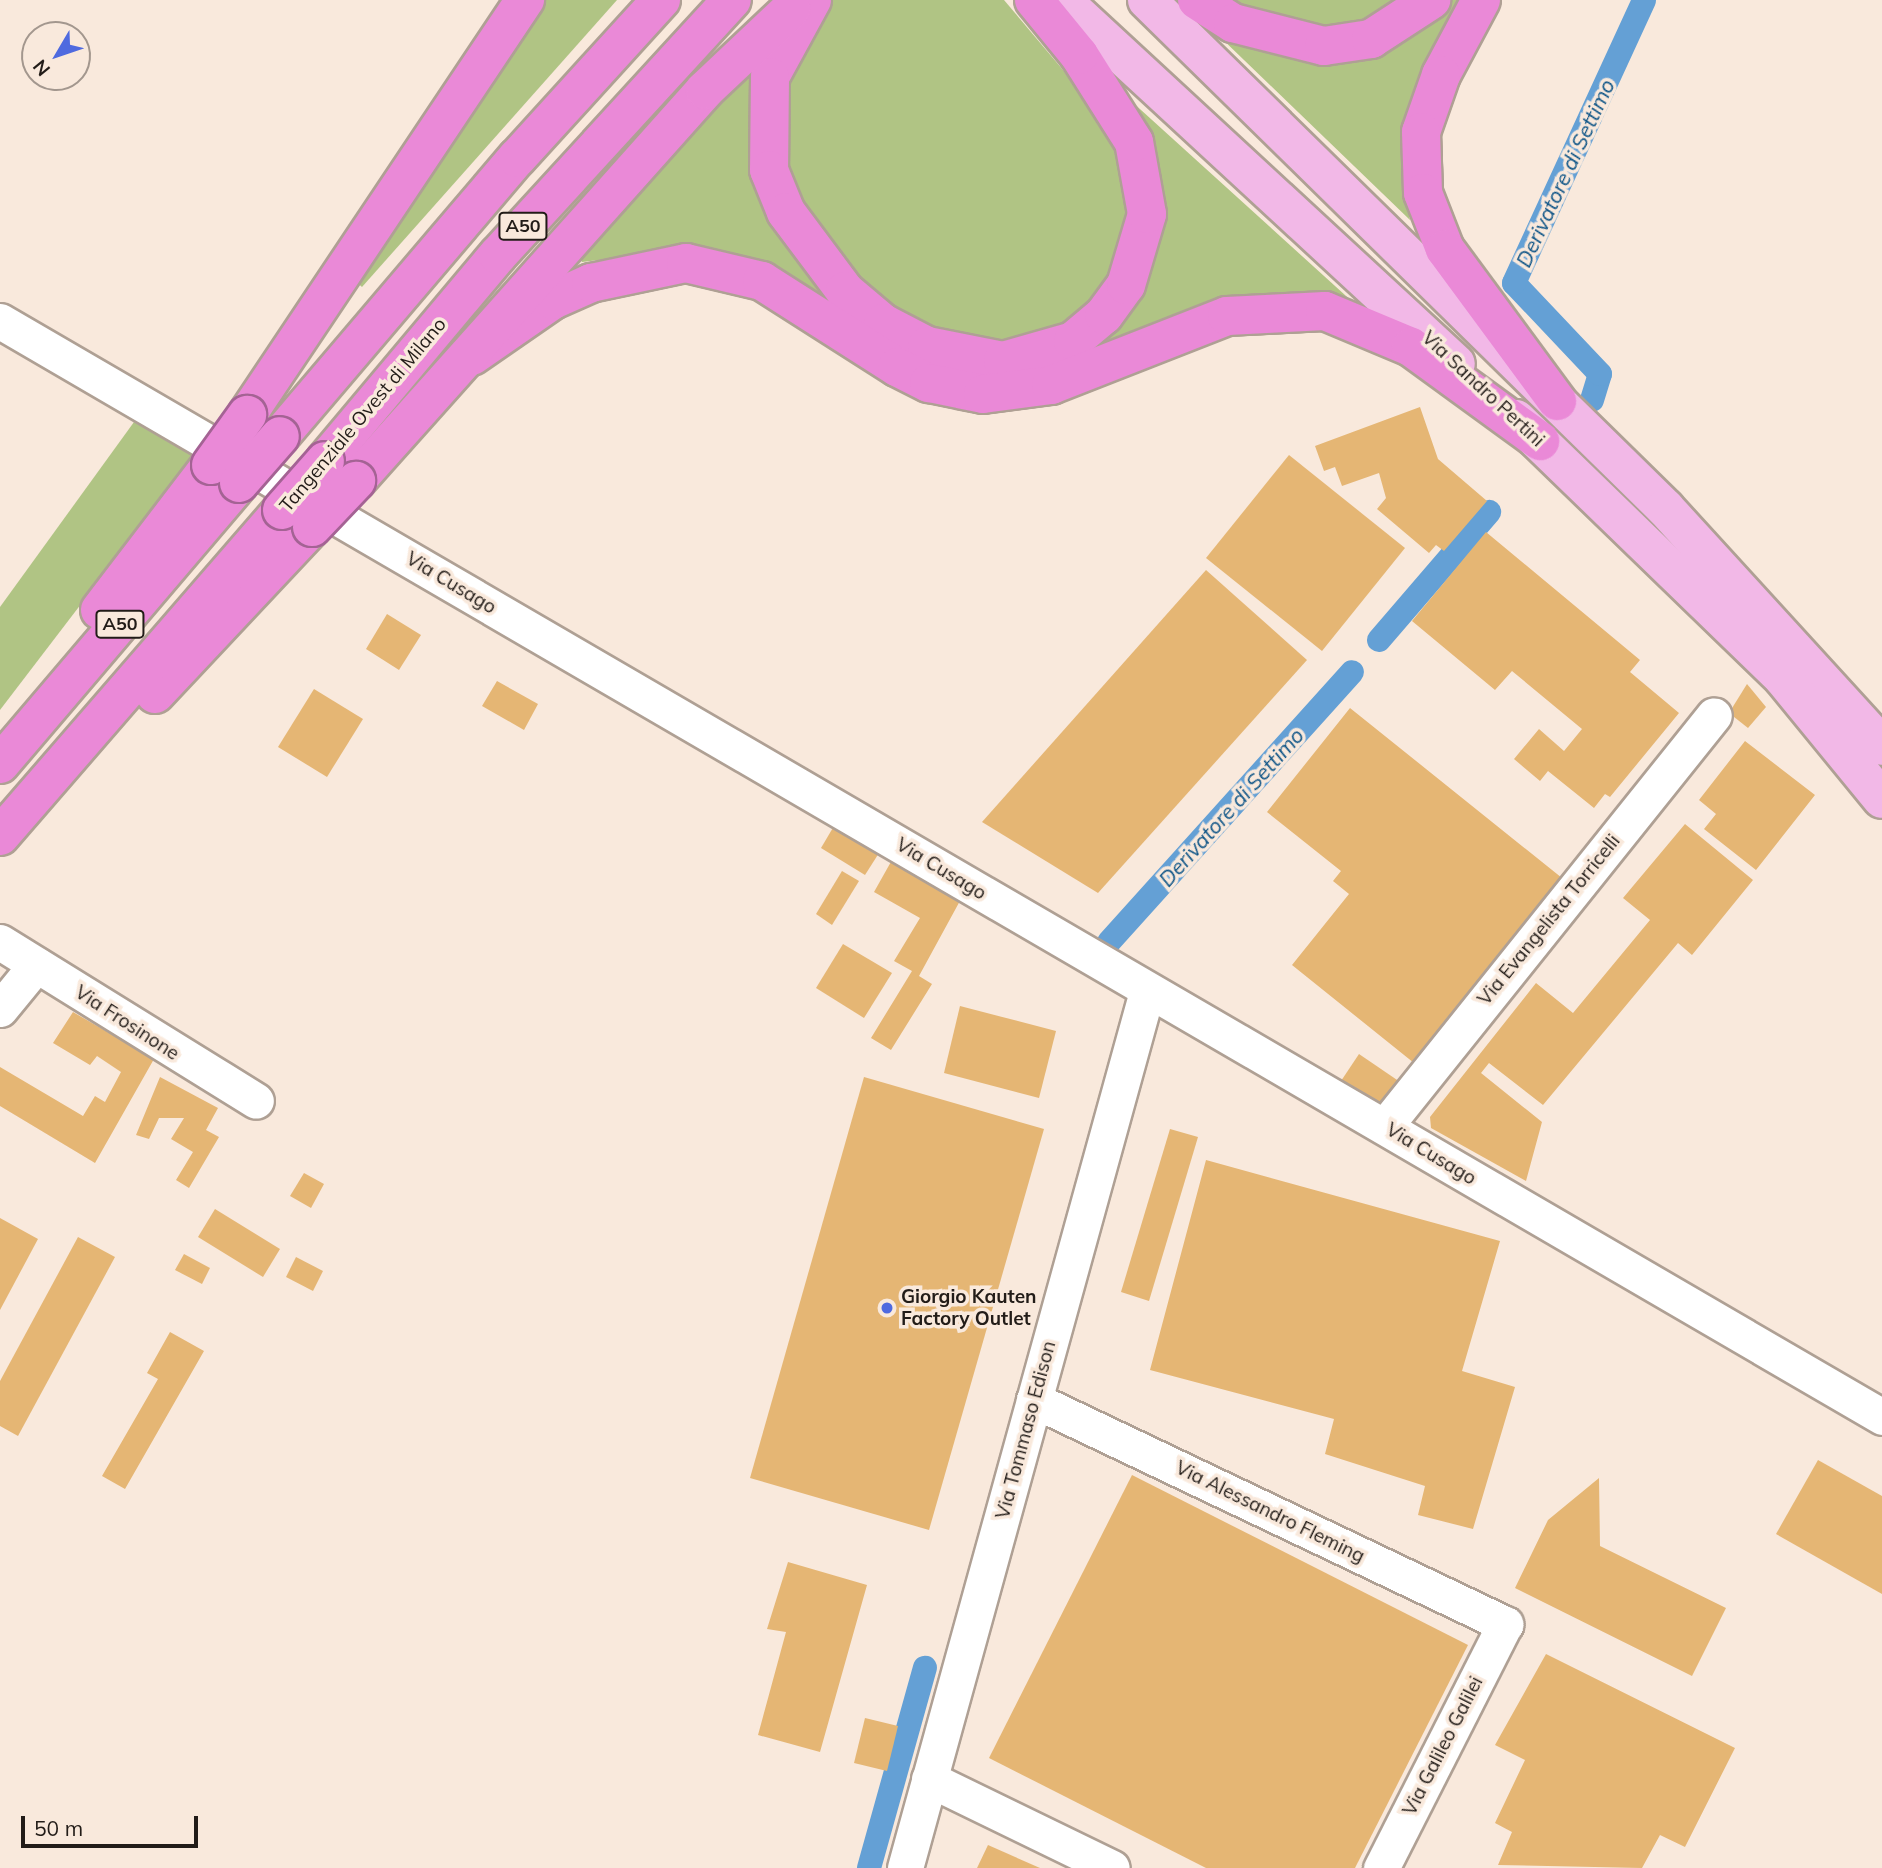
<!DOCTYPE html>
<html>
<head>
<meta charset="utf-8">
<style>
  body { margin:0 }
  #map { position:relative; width:1882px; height:1868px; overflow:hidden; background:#f9e9dc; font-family:Mulish,sans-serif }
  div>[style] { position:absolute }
  .green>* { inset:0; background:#b0c484 }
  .canal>* { height:24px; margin:-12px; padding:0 12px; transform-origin:12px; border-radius:12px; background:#64a0d5 }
  .building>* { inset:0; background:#e5b674 }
  .roads { filter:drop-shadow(2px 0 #afa094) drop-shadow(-2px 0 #afa094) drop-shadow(0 2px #afa094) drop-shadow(0 -2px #afa094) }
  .minor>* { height:35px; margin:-17.5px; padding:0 17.5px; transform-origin:17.5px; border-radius:17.5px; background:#fff }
  .major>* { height:38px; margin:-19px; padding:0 19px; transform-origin:19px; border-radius:19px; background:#f2b8e7 }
  .highway>* { height:38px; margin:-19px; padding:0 19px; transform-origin:19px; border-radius:19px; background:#ea89d7 }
  .bridges { filter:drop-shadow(2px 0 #a46394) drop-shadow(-2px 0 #a46394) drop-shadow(0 2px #a46394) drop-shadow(0 -2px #a46394) }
  .highway-bridge>* { height:38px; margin:-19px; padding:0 19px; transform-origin:19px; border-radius:19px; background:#ea89d7 }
  .dots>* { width:19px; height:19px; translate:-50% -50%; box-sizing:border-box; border:4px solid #f9e9dc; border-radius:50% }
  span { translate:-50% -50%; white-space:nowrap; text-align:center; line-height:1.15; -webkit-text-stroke:7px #f9e9dc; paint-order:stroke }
  .shield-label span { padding:2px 5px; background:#f9e9dc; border:2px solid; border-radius:5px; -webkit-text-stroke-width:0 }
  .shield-label { font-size:18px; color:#221c18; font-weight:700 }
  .street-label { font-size:19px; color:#221c18 }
  .poi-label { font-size:19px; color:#221c18; font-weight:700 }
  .left { translate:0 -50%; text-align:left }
  .water-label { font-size:21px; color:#0f5587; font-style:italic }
  .north { position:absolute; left:21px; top:21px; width:70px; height:70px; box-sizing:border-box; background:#f9e9dc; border:2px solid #a3978e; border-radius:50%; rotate:231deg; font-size:19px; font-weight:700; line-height:28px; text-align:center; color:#221c18 }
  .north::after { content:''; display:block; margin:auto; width:24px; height:32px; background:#4f6adf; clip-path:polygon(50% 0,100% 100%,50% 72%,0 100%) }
  .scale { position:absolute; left:21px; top:1816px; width:177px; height:32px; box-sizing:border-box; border:4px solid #221c18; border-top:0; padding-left:9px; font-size:21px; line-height:24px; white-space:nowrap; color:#221c18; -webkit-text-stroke:5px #f9e9dc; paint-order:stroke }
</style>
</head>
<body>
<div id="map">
  <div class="green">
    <i style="clip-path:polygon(544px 0,617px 0,362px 287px,352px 278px)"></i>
    <i style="clip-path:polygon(832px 0,1004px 0,1106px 121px,1134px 176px,1125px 260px,1068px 332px,961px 347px,854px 286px,781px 168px,780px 99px)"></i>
    <i style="clip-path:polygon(1214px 0,1414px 0,1385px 19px,1315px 31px)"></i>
    <i style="clip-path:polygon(1449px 0,1465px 0,1405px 190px,1410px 220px,1216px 33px,1263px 48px)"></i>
    <i style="clip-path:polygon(761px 54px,750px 158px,758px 190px,819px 286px,1031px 369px,1163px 219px,1160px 172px,1130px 100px,1367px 315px,1330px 303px,983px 384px,727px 253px,692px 249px,582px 262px,578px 255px)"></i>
    <i style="clip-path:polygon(134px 422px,195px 455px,0 710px,0 607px)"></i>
  </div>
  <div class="canal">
    <i style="left:1592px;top:400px;width:27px;rotate:-73deg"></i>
    <i style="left:1600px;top:374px;width:125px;rotate:-133.4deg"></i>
    <i style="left:1514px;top:283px;width:311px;rotate:-65.3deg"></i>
    <i style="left:1379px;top:640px;width:169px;rotate:-49.3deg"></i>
    <i style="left:1109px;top:942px;width:363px;rotate:-48deg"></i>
    <i style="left:869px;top:1868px;width:208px;rotate:-74.4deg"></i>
  </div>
  <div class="building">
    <i style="clip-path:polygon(1420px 407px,1438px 459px,1487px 501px,1444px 551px,1436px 545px,1429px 553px,1377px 509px,1386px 498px,1379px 473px,1342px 486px,1335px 467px,1324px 471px,1315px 446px)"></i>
    <i style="clip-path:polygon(1289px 455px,1405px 548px,1322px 651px,1206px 558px)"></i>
    <i style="clip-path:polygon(1486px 532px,1640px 660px,1630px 672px,1679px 713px,1610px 797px,1605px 794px,1594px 808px,1548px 771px,1540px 781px,1514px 759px,1539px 729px,1564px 751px,1582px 729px,1512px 671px,1495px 690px,1412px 621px)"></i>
    <i style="clip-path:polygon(1206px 570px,1307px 660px,1098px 893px,982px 822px)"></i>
    <i style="clip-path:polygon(387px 614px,421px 635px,399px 670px,366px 649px)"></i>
    <i style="clip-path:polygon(497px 681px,538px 704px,524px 730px,482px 706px)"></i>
    <i style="clip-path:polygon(1747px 684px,1766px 707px,1748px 728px,1729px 713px)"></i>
    <i style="clip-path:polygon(314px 689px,363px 719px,327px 777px,278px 747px)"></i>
    <i style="clip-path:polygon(1350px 708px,1562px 878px,1414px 1063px,1292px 965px,1349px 894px,1333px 881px,1341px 871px,1267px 812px)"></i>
    <i style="clip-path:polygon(1745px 741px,1815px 795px,1756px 870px,1704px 829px,1716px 814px,1699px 800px)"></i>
    <i style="clip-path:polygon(1685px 824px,1753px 880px,1692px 955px,1678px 943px,1543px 1105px,1489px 1063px,1481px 1073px,1542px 1122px,1526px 1181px,1431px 1128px,1430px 1117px,1536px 983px,1573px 1013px,1650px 920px,1623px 898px)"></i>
    <i style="clip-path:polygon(834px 826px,879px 853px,865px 875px,821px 848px)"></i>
    <i style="clip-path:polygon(892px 860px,961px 899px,919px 976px,932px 984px,891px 1050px,871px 1038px,912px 971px,894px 961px,920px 918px,874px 892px)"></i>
    <i style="clip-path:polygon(842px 871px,859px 881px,832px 925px,816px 914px)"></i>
    <i style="clip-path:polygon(843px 944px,892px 973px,864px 1018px,816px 988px)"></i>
    <i style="clip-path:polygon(960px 1006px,1056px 1031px,1039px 1098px,944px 1073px)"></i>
    <i style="clip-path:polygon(73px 1012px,154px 1059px,95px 1163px,0 1106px,0 1067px,83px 1116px,95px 1096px,105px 1102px,121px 1072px,97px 1056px,90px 1065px,53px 1043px)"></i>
    <i style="clip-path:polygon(1359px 1054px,1403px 1084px,1387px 1110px,1339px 1084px)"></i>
    <i style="clip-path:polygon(160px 1077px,218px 1108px,206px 1130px,219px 1137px,189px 1188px,176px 1180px,193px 1152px,171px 1139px,184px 1118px,159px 1118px,149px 1139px,136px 1135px)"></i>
    <i style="clip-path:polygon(864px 1077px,1044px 1129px,929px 1530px,750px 1478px)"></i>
    <i style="clip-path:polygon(1170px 1129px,1198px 1137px,1149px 1301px,1121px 1292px)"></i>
    <i style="clip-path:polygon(1206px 1160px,1500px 1241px,1462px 1371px,1515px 1387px,1473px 1529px,1418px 1515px,1425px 1486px,1325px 1454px,1334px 1419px,1150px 1370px)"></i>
    <i style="clip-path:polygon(304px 1173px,324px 1184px,311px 1208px,290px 1196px)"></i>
    <i style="clip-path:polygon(215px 1209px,280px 1249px,263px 1277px,198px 1237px)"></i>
    <i style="clip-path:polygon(0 1218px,38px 1239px,0 1310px)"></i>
    <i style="clip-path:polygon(78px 1237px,115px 1257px,18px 1436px,0 1426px,0 1381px)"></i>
    <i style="clip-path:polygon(184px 1254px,210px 1268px,202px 1284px,175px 1270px)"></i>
    <i style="clip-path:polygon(296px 1257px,323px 1271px,313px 1291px,286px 1277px)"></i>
    <i style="clip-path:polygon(170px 1332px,204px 1351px,125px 1489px,102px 1476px,158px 1379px,147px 1373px)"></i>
    <i style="clip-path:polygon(1818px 1460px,1882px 1496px,1882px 1594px,1776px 1534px)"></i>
    <i style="clip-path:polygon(1132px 1475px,1468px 1645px,1355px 1868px,1206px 1868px,989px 1758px)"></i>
    <i style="clip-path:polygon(1599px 1478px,1600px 1546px,1726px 1608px,1692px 1676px,1515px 1588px,1548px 1520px)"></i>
    <i style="clip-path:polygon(788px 1562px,867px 1585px,820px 1752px,758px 1735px,786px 1632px,767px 1629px)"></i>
    <i style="clip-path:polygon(1546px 1654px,1735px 1748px,1685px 1847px,1660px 1835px,1642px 1868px,1498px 1865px,1512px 1832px,1495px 1823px,1525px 1760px,1495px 1745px)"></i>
    <i style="clip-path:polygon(865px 1718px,898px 1726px,887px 1771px,854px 1763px)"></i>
    <i style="clip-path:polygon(988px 1845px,1040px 1868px,977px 1868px)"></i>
  </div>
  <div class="roads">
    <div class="minor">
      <i style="left:0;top:321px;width:2178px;rotate:30.21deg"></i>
      <i style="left:0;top:942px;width:301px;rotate:31.8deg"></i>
      <i style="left:0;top:1009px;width:57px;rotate:-50.7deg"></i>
      <i style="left:1385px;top:1126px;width:526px;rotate:-51.32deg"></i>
      <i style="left:1034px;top:1400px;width:522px;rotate:25.44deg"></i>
      <i style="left:1505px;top:1624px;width:274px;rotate:116.9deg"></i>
      <i style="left:929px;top:1779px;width:203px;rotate:25.9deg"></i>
      <i style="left:905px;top:1868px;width:910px;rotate:-74.57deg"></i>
    </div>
    <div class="major">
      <i style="left:1062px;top:0;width:536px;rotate:42.73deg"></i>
      <i style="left:1147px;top:0;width:726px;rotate:44.44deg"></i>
      <i style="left:1665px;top:508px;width:322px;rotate:47.6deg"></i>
      <i style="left:1516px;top:419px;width:372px;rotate:44.1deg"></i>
      <i style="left:1783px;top:678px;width:156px;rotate:50.7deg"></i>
    </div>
    <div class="highway">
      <i style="left:812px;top:0;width:88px;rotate:118.6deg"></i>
      <i style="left:770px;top:77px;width:93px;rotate:90.6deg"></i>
      <i style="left:769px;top:170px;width:45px;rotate:68deg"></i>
      <i style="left:786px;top:212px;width:99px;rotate:53.2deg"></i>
      <i style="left:845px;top:291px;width:50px;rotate:40.1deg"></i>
      <i style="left:883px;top:323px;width:50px;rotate:27.6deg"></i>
      <i style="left:927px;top:346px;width:77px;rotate:11.2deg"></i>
      <i style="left:1003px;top:361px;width:73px;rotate:-15.9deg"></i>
      <i style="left:1073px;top:341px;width:40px;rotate:-40deg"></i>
      <i style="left:1104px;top:315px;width:37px;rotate:-54deg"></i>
      <i style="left:1126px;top:285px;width:74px;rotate:-73.5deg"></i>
      <i style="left:1147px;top:214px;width:73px;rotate:-100.2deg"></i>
      <i style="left:1134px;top:142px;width:103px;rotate:-122.3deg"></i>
      <i style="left:1079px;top:55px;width:71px;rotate:-129.3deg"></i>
      <i style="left:1197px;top:0;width:43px;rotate:32.6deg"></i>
      <i style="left:1233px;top:23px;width:94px;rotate:14.2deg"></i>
      <i style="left:1324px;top:46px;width:48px;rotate:-8.5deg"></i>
      <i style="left:1371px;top:39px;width:72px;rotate:-33deg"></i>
      <i style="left:1481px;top:0;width:85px;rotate:118.1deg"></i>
      <i style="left:1441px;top:75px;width:60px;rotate:109.3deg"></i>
      <i style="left:1421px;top:132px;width:61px;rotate:88.1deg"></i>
      <i style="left:1423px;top:193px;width:60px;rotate:68.6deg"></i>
      <i style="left:1445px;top:249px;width:189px;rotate:53.6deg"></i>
      <i style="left:472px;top:356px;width:98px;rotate:-34.7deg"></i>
      <i style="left:553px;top:300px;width:42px;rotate:-24.1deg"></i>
      <i style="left:591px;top:283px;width:97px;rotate:-11.9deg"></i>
      <i style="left:686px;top:263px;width:78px;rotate:13.3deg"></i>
      <i style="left:762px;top:281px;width:160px;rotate:32.5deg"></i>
      <i style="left:897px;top:367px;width:36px;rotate:27deg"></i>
      <i style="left:929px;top:383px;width:55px;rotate:11.5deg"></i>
      <i style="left:983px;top:394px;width:69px;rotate:-7.5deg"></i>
      <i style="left:1051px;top:385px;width:189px;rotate:-21.4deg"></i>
      <i style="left:1227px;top:316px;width:98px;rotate:-2.9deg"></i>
      <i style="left:1325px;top:311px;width:93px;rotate:22.7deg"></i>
      <i style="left:1411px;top:347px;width:160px;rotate:36.1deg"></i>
      <i style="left:247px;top:415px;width:500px;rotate:-56.2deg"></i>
      <i style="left:280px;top:436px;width:365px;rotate:-49.6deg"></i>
      <i style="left:517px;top:158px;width:214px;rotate:-47.7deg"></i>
      <i style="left:325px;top:461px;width:269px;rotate:-50deg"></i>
      <i style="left:498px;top:255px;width:346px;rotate:-47.5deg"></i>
      <i style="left:356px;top:481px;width:524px;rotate:-48.25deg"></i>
      <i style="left:705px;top:90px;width:118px;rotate:-43.3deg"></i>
      <i style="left:100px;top:610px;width:183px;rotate:-52.6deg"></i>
      <i style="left:155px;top:694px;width:229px;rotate:-46.8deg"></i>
      <i style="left:0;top:764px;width:369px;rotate:-49.6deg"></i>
      <i style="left:0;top:836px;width:431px;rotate:-49.1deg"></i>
    </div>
  </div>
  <div class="bridges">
    <div class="highway-bridge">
      <i style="left:211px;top:465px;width:62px;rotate:-54.2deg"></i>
      <i style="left:239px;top:483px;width:62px;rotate:-48.9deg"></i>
      <i style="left:282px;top:510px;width:65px;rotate:-48.7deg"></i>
      <i style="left:312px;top:527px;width:64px;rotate:-46.3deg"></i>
    </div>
  </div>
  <div class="dots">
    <i style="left:887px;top:1308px;background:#4f6adf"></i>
  </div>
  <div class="shield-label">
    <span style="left:523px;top:226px">A50</span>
    <span style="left:120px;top:624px">A50</span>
  </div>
  <div class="street-label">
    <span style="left:1483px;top:389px;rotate:43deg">Via Sandro Pertini</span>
    <span style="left:363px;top:415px;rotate:-50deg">Tangenziale Ovest di Milano</span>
    <span style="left:451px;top:583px;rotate:31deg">Via Cusago</span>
    <span style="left:941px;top:869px;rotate:31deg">Via Cusago</span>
    <span style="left:1549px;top:920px;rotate:-51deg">Via Evangelista Torricelli</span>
    <span style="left:127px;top:1023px;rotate:33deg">Via Frosinone</span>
    <span style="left:1431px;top:1154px;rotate:31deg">Via Cusago</span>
    <span style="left:1026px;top:1430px;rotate:-75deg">Via Tommaso Edison</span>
    <span style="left:1270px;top:1512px;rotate:26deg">Via Alessandro Fleming</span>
    <span style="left:1443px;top:1746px;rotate:-63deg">Via Galileo Galilei</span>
  </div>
  <div class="poi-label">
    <span class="left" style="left:901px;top:1308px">Giorgio Kauten<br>Factory Outlet</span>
  </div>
  <div class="water-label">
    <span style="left:1565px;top:173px;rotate:-65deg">Derivatore di Settimo</span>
    <span style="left:1231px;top:807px;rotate:-48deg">Derivatore di Settimo</span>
  </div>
  <div class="north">N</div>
  <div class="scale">50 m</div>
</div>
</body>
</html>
